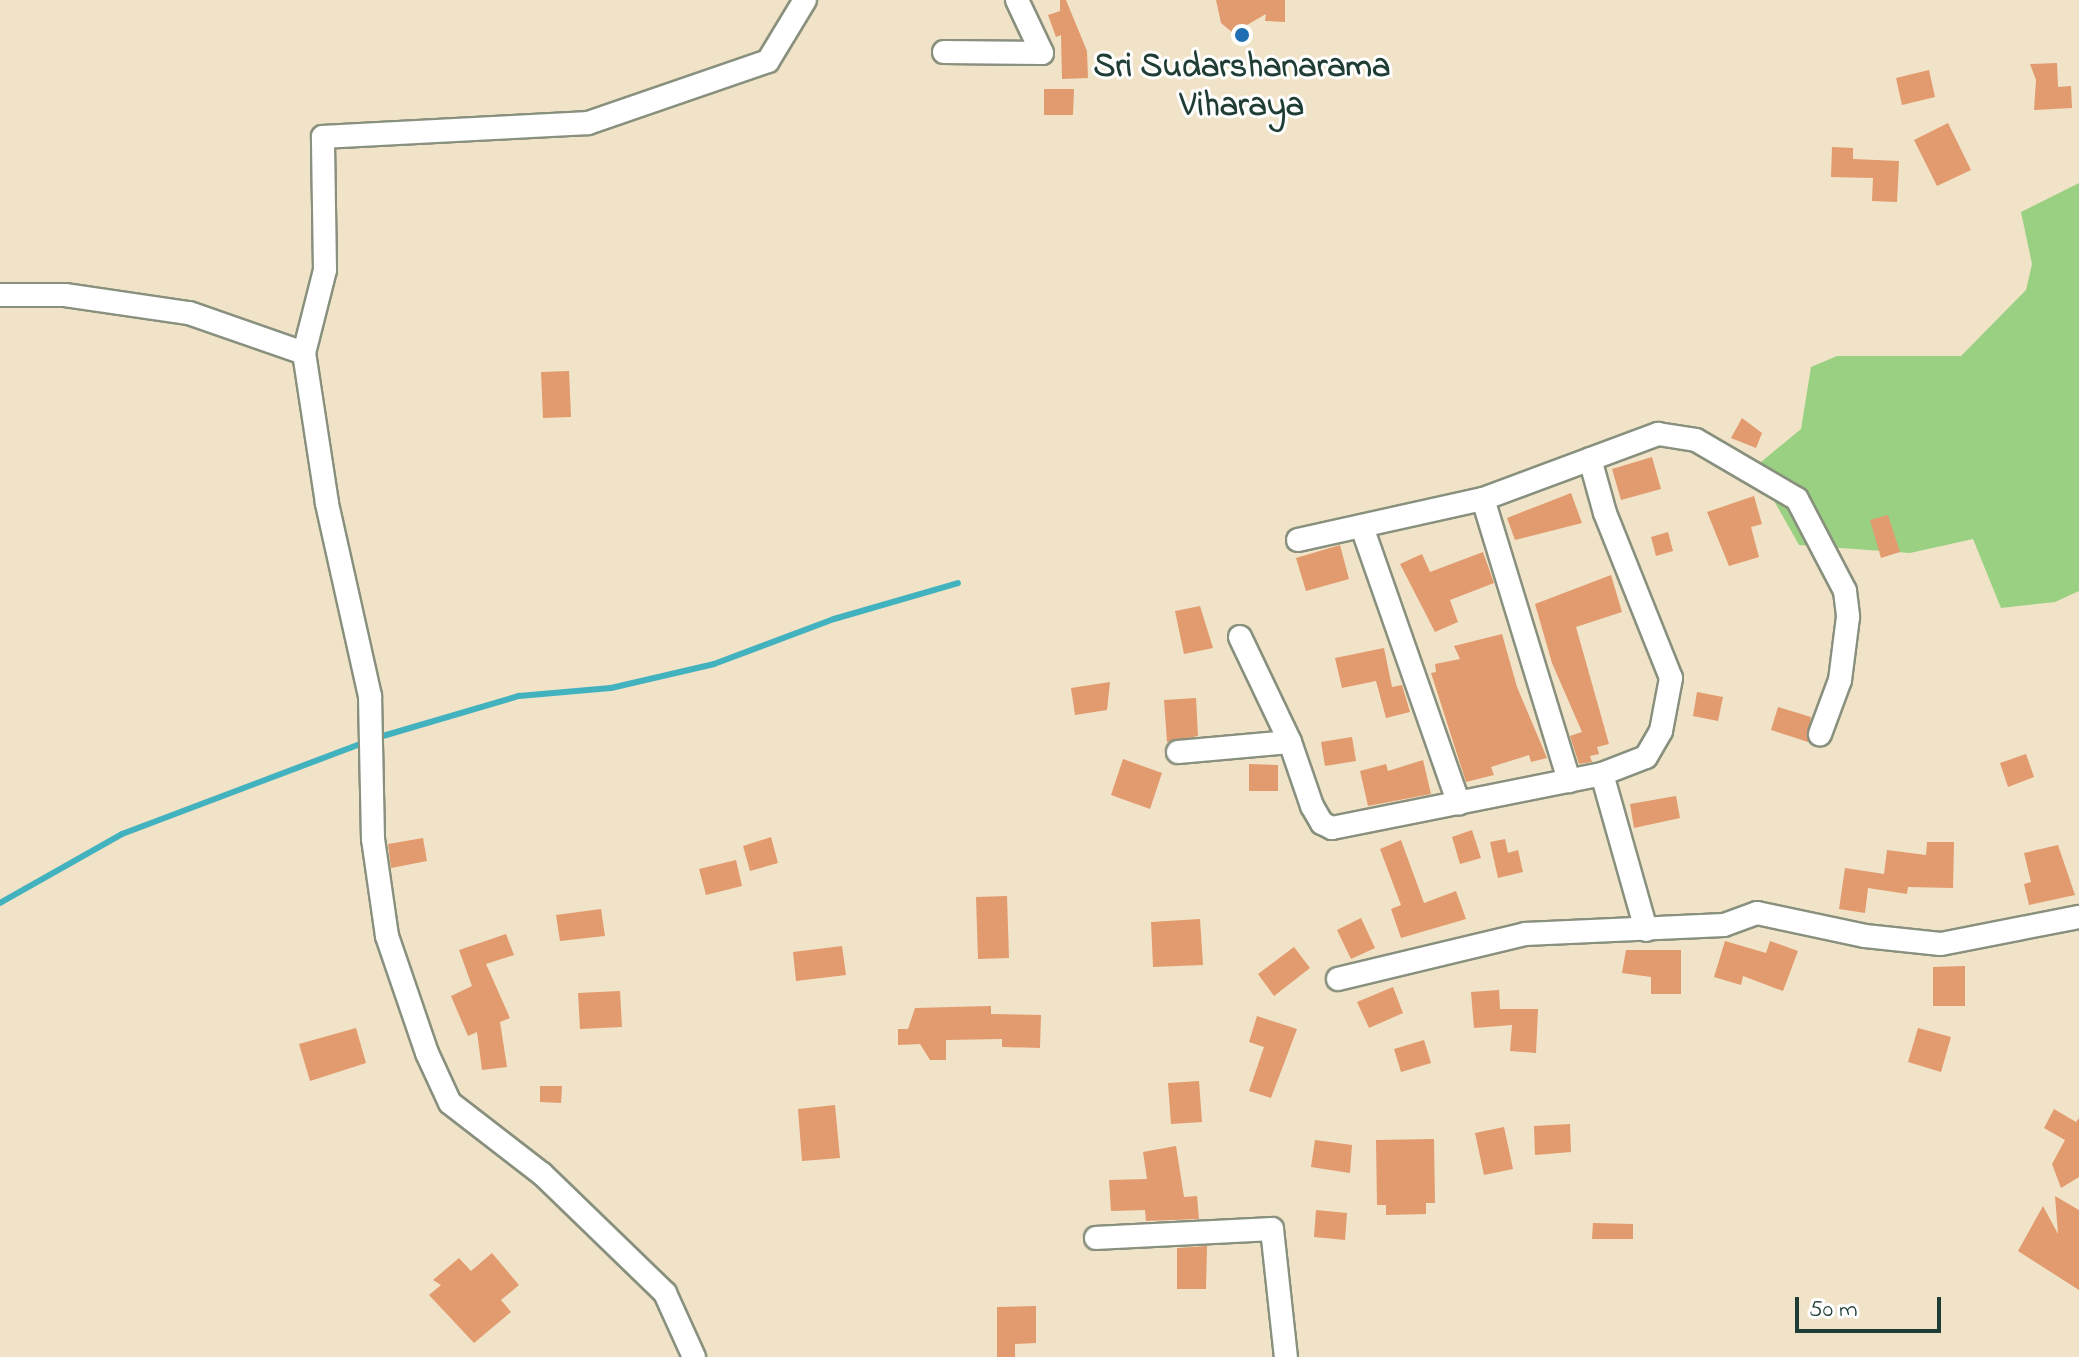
<!DOCTYPE html>
<html>
<head>
<meta charset="utf-8">
<style>
  body { margin:0 }
  #map { position:relative; width:2079px; height:1357px; overflow:hidden; background:#f1e3c7; font-family:"Indie Flower",sans-serif }
  div>[style] { position:absolute }
  .green>* { inset:0; background:#9ad082 }
  .stream>* { height:6px; margin:-3px; padding:0 3px; transform-origin:3px; border-radius:3px; background:#43b2bf }
  .building>* { inset:0; background:#e29a6f }
  .roads { filter:drop-shadow(2px 0 #88907e) drop-shadow(-2px 0 #88907e) drop-shadow(0 2px #88907e) drop-shadow(0 -2px #88907e) }
  .street>* { height:22px; margin:-11px; padding:0 11px; transform-origin:11px; border-radius:11px; background:#fff }
  .dots>* { width:22px; height:22px; translate:-50% -50%; box-sizing:border-box; border:4px solid #fff; border-radius:50% }
  span { translate:-50% -50%; white-space:nowrap; text-align:center; line-height:1.15; -webkit-text-stroke:6px #fff; paint-order:stroke }
  .poi-label { font-size:34px; color:#1f3d34; font-weight:700 }
  .scale { position:absolute; left:1795px; top:1297px; width:146px; height:36px; box-sizing:border-box; border:4px solid #1f3d34; border-top:0; padding-left:10px; font-size:24px; line-height:28px; white-space:nowrap; color:#1f3d34; -webkit-text-stroke:6px #fff; paint-order:stroke }
</style>
</head>
<body>
<div id="map">
  <div class="green">
    <i style="clip-path:polygon(2079px 183px,2079px 591px,2055px 602px,2001px 608px,1973px 539px,1910px 553px,1799px 545px,1755px 467px,1801px 429px,1811px 367px,1837px 356px,1961px 356px,2026px 290px,2032px 264px,2021px 212px)"></i>
  </div>
  <div class="stream">
    <i style="left:376px;top:738px;width:149px;rotate:-16.4deg"></i>
    <i style="left:519px;top:696px;width:92px;rotate:-5deg"></i>
    <i style="left:611px;top:688px;width:106px;rotate:-13.1deg"></i>
    <i style="left:714px;top:664px;width:128px;rotate:-20.6deg"></i>
    <i style="left:834px;top:619px;width:129px;rotate:-16.2deg"></i>
    <i style="left:0;top:903px;width:140px;rotate:-29.5deg"></i>
    <i style="left:122px;top:834px;width:261px;rotate:-20.7deg"></i>
  </div>
  <div class="building">
    <i style="clip-path:polygon(1060px 0,1066px 0,1087px 51px,1088px 78px,1062px 79px,1061px 35px,1056px 37px,1048px 15px,1060px 11px)"></i>
    <i style="clip-path:polygon(1216px 0,1285px 0,1285px 22px,1265px 21px,1266px 14px,1233px 33px,1221px 23px)"></i>
    <i style="clip-path:polygon(2057px 63px,2058px 87px,2071px 86px,2072px 108px,2034px 110px,2036px 80px,2030px 64px)"></i>
    <i style="clip-path:polygon(1929px 70px,1935px 97px,1902px 105px,1896px 78px)"></i>
    <i style="clip-path:polygon(1044px 89px,1074px 89px,1073px 115px,1044px 115px)"></i>
    <i style="clip-path:polygon(1948px 123px,1971px 170px,1937px 186px,1914px 140px)"></i>
    <i style="clip-path:polygon(1832px 147px,1853px 148px,1853px 159px,1899px 161px,1897px 202px,1872px 201px,1873px 178px,1831px 177px)"></i>
    <i style="clip-path:polygon(569px 371px,571px 417px,543px 418px,541px 372px)"></i>
    <i style="clip-path:polygon(1742px 418px,1762px 433px,1756px 448px,1731px 438px)"></i>
    <i style="clip-path:polygon(1652px 457px,1661px 489px,1621px 500px,1612px 469px)"></i>
    <i style="clip-path:polygon(1571px 493px,1582px 523px,1515px 540px,1507px 518px)"></i>
    <i style="clip-path:polygon(1754px 496px,1762px 524px,1751px 527px,1759px 557px,1729px 566px,1707px 512px)"></i>
    <i style="clip-path:polygon(1888px 515px,1900px 552px,1881px 558px,1870px 520px)"></i>
    <i style="clip-path:polygon(1668px 532px,1673px 551px,1656px 556px,1651px 537px)"></i>
    <i style="clip-path:polygon(1340px 545px,1349px 579px,1306px 591px,1296px 558px)"></i>
    <i style="clip-path:polygon(1483px 552px,1494px 583px,1450px 600px,1458px 622px,1435px 632px,1400px 564px,1422px 554px,1430px 572px)"></i>
    <i style="clip-path:polygon(1611px 575px,1622px 612px,1576px 627px,1609px 744px,1597px 747px,1599px 754px,1590px 756px,1592px 762px,1579px 764px,1570px 736px,1582px 732px,1552px 663px,1535px 604px)"></i>
    <i style="clip-path:polygon(1200px 606px,1213px 648px,1184px 654px,1175px 611px)"></i>
    <i style="clip-path:polygon(1502px 634px,1517px 687px,1547px 758px,1531px 762px,1529px 755px,1491px 767px,1494px 775px,1466px 782px,1431px 673px,1436px 672px,1435px 664px,1460px 659px,1454px 646px)"></i>
    <i style="clip-path:polygon(1384px 648px,1392px 687px,1402px 685px,1410px 712px,1386px 718px,1376px 681px,1342px 688px,1335px 658px)"></i>
    <i style="clip-path:polygon(1110px 682px,1107px 710px,1075px 715px,1071px 688px)"></i>
    <i style="clip-path:polygon(1697px 692px,1723px 697px,1718px 721px,1693px 716px)"></i>
    <i style="clip-path:polygon(1196px 698px,1198px 736px,1167px 742px,1164px 700px)"></i>
    <i style="clip-path:polygon(1778px 707px,1811px 717px,1808px 742px,1771px 730px)"></i>
    <i style="clip-path:polygon(1352px 737px,1356px 761px,1325px 766px,1321px 742px)"></i>
    <i style="clip-path:polygon(2026px 754px,2034px 777px,2008px 787px,2000px 763px)"></i>
    <i style="clip-path:polygon(1123px 759px,1162px 773px,1150px 809px,1111px 795px)"></i>
    <i style="clip-path:polygon(1423px 760px,1431px 794px,1368px 806px,1360px 771px,1386px 764px,1388px 771px)"></i>
    <i style="clip-path:polygon(1249px 764px,1278px 765px,1278px 791px,1249px 791px)"></i>
    <i style="clip-path:polygon(1676px 796px,1680px 818px,1634px 828px,1630px 804px)"></i>
    <i style="clip-path:polygon(1472px 830px,1481px 858px,1460px 864px,1452px 837px)"></i>
    <i style="clip-path:polygon(771px 837px,778px 863px,750px 871px,743px 846px)"></i>
    <i style="clip-path:polygon(423px 838px,427px 861px,391px 868px,388px 844px)"></i>
    <i style="clip-path:polygon(1505px 839px,1508px 853px,1518px 850px,1523px 872px,1498px 878px,1490px 842px)"></i>
    <i style="clip-path:polygon(1401px 840px,1424px 903px,1456px 891px,1466px 919px,1401px 938px,1391px 909px,1401px 905px,1380px 849px)"></i>
    <i style="clip-path:polygon(1927px 842px,1954px 842px,1953px 888px,1908px 887px,1907px 894px,1868px 888px,1865px 913px,1839px 909px,1845px 868px,1884px 874px,1887px 850px,1926px 855px)"></i>
    <i style="clip-path:polygon(2058px 845px,2075px 895px,2029px 905px,2024px 884px,2031px 882px,2024px 853px)"></i>
    <i style="clip-path:polygon(736px 860px,742px 886px,706px 895px,699px 869px)"></i>
    <i style="clip-path:polygon(1007px 896px,1009px 958px,978px 959px,976px 897px)"></i>
    <i style="clip-path:polygon(601px 909px,605px 936px,560px 941px,556px 915px)"></i>
    <i style="clip-path:polygon(1361px 918px,1375px 948px,1351px 959px,1337px 930px)"></i>
    <i style="clip-path:polygon(1200px 919px,1203px 965px,1153px 967px,1151px 922px)"></i>
    <i style="clip-path:polygon(506px 934px,514px 955px,486px 964px,510px 1018px,500px 1022px,507px 1067px,482px 1070px,477px 1032px,468px 1036px,451px 996px,472px 986px,459px 950px)"></i>
    <i style="clip-path:polygon(1725px 941px,1766px 953px,1770px 941px,1798px 951px,1783px 991px,1743px 976px,1741px 985px,1714px 977px)"></i>
    <i style="clip-path:polygon(842px 946px,846px 975px,796px 981px,793px 952px)"></i>
    <i style="clip-path:polygon(1294px 947px,1310px 968px,1274px 996px,1258px 974px)"></i>
    <i style="clip-path:polygon(1626px 950px,1681px 950px,1681px 994px,1651px 994px,1651px 977px,1622px 973px)"></i>
    <i style="clip-path:polygon(1965px 966px,1965px 1006px,1933px 1006px,1933px 967px)"></i>
    <i style="clip-path:polygon(1393px 987px,1403px 1013px,1369px 1028px,1357px 1002px)"></i>
    <i style="clip-path:polygon(1499px 990px,1500px 1009px,1538px 1009px,1536px 1053px,1510px 1051px,1512px 1025px,1474px 1028px,1471px 992px)"></i>
    <i style="clip-path:polygon(620px 991px,622px 1027px,580px 1029px,578px 993px)"></i>
    <i style="clip-path:polygon(991px 1006px,991px 1014px,1041px 1015px,1040px 1048px,1002px 1047px,1002px 1039px,946px 1040px,946px 1060px,930px 1060px,920px 1044px,898px 1045px,898px 1029px,908px 1029px,915px 1008px)"></i>
    <i style="clip-path:polygon(1257px 1016px,1297px 1029px,1271px 1098px,1249px 1091px,1264px 1047px,1249px 1042px)"></i>
    <i style="clip-path:polygon(356px 1028px,366px 1063px,310px 1081px,299px 1044px)"></i>
    <i style="clip-path:polygon(1918px 1028px,1951px 1037px,1941px 1072px,1908px 1062px)"></i>
    <i style="clip-path:polygon(1424px 1040px,1431px 1063px,1401px 1072px,1394px 1049px)"></i>
    <i style="clip-path:polygon(1199px 1081px,1202px 1122px,1171px 1124px,1168px 1083px)"></i>
    <i style="clip-path:polygon(540px 1086px,562px 1086px,561px 1103px,540px 1102px)"></i>
    <i style="clip-path:polygon(835px 1105px,840px 1158px,802px 1161px,798px 1109px)"></i>
    <i style="clip-path:polygon(2054px 1109px,2076px 1122px,2079px 1118px,2079px 1177px,2061px 1188px,2052px 1164px,2065px 1140px,2044px 1128px)"></i>
    <i style="clip-path:polygon(1570px 1124px,1571px 1152px,1535px 1155px,1534px 1126px)"></i>
    <i style="clip-path:polygon(1504px 1127px,1513px 1169px,1484px 1175px,1475px 1133px)"></i>
    <i style="clip-path:polygon(1434px 1139px,1435px 1203px,1426px 1203px,1426px 1214px,1386px 1215px,1386px 1205px,1377px 1205px,1376px 1140px)"></i>
    <i style="clip-path:polygon(1315px 1140px,1352px 1145px,1350px 1173px,1311px 1167px)"></i>
    <i style="clip-path:polygon(1176px 1146px,1184px 1197px,1197px 1196px,1199px 1219px,1146px 1221px,1145px 1210px,1111px 1211px,1109px 1180px,1147px 1179px,1143px 1152px)"></i>
    <i style="clip-path:polygon(2055px 1196px,2079px 1210px,2079px 1290px,2018px 1251px,2043px 1206px,2058px 1234px)"></i>
    <i style="clip-path:polygon(1316px 1210px,1347px 1213px,1345px 1240px,1314px 1237px)"></i>
    <i style="clip-path:polygon(1593px 1223px,1633px 1224px,1633px 1239px,1592px 1239px)"></i>
    <i style="clip-path:polygon(1207px 1246px,1206px 1289px,1177px 1289px,1177px 1248px)"></i>
    <i style="clip-path:polygon(492px 1253px,519px 1285px,501px 1300px,511px 1312px,474px 1343px,429px 1295px,441px 1285px,433px 1280px,459px 1258px,471px 1271px)"></i>
    <i style="clip-path:polygon(1036px 1306px,1036px 1343px,1015px 1344px,1015px 1357px,997px 1357px,997px 1307px)"></i>
  </div>
  <div class="roads">
    <div class="street">
      <i style="left:944px;top:52px;width:98px;rotate:0.6deg"></i>
      <i style="left:1042px;top:53px;width:59px;rotate:-115.3deg"></i>
      <i style="left:0;top:295px;width:65px"></i>
      <i style="left:65px;top:295px;width:125px;rotate:8.3deg"></i>
      <i style="left:189px;top:313px;width:122px;rotate:19.2deg"></i>
      <i style="left:1483px;top:499px;width:295px;rotate:73deg"></i>
      <i style="left:1362px;top:527px;width:293px;rotate:70.7deg"></i>
      <i style="left:1298px;top:540px;width:189px;rotate:-12.5deg"></i>
      <i style="left:1483px;top:499px;width:187px;rotate:-20.4deg"></i>
      <i style="left:1658px;top:434px;width:38px;rotate:9deg"></i>
      <i style="left:1696px;top:440px;width:117px;rotate:30.3deg"></i>
      <i style="left:1797px;top:499px;width:104px;rotate:62.4deg"></i>
      <i style="left:1845px;top:591px;width:26px;rotate:83deg"></i>
      <i style="left:1848px;top:617px;width:64px;rotate:97.2deg"></i>
      <i style="left:1840px;top:680px;width:58px;rotate:110.3deg"></i>
      <i style="left:1240px;top:637px;width:116px;rotate:64.5deg"></i>
      <i style="left:1290px;top:742px;width:68px;rotate:71deg"></i>
      <i style="left:1312px;top:806px;width:20px;rotate:60deg"></i>
      <i style="left:1322px;top:823px;width:11px;rotate:27deg"></i>
      <i style="left:1332px;top:828px;width:275px;rotate:-11.3deg"></i>
      <i style="left:1602px;top:774px;width:47px;rotate:-21.1deg"></i>
      <i style="left:1646px;top:757px;width:30px;rotate:-60deg"></i>
      <i style="left:1661px;top:731px;width:54px;rotate:-79.3deg"></i>
      <i style="left:1671px;top:678px;width:178px;rotate:-111.8deg"></i>
      <i style="left:1605px;top:513px;width:56px;rotate:-105.5deg"></i>
      <i style="left:1178px;top:752px;width:112px;rotate:-5.1deg"></i>
      <i style="left:1602px;top:774px;width:162px;rotate:74.2deg"></i>
      <i style="left:1338px;top:979px;width:192px;rotate:-13.5deg"></i>
      <i style="left:1525px;top:934px;width:199px;rotate:-2.6deg"></i>
      <i style="left:1724px;top:925px;width:35px;rotate:-20deg"></i>
      <i style="left:1757px;top:913px;width:110px;rotate:12deg"></i>
      <i style="left:1865px;top:936px;width:76px;rotate:6deg"></i>
      <i style="left:1941px;top:944px;width:141px;rotate:-11.1deg"></i>
      <i style="left:1096px;top:1238px;width:176px;rotate:-2.9deg"></i>
      <i style="left:1272px;top:1229px;width:129px;rotate:83.8deg"></i>
      <i style="left:694px;top:1357px;width:70px;rotate:-114.4deg"></i>
      <i style="left:665px;top:1293px;width:171px;rotate:-135.9deg"></i>
      <i style="left:542px;top:1174px;width:116px;rotate:-142.3deg"></i>
      <i style="left:450px;top:1103px;width:55px;rotate:-114.7deg"></i>
      <i style="left:427px;top:1053px;width:124px;rotate:-108.9deg"></i>
      <i style="left:387px;top:936px;width:98px;rotate:-98.2deg"></i>
      <i style="left:373px;top:839px;width:143px;rotate:-91.2deg"></i>
      <i style="left:370px;top:696px;width:198px;rotate:-102.6deg"></i>
      <i style="left:327px;top:503px;width:152px;rotate:-98.7deg"></i>
      <i style="left:304px;top:353px;width:86px;rotate:-75.8deg"></i>
      <i style="left:325px;top:270px;width:133px;rotate:-90.9deg"></i>
      <i style="left:323px;top:137px;width:265px;rotate:-3deg"></i>
      <i style="left:588px;top:123px;width:190px;rotate:-19deg"></i>
      <i style="left:768px;top:61px;width:71px;rotate:-58.8deg"></i>
    </div>
  </div>
  <div class="dots">
    <i style="left:1242px;top:35px;background:#1f6fb2"></i>
  </div>
  <div class="poi-label">
    <span style="left:1242px;top:88px">Sri Sudarshanarama<br>Viharaya</span>
  </div>
  <div class="scale">50 m</div>
</div>
</body>
</html>
